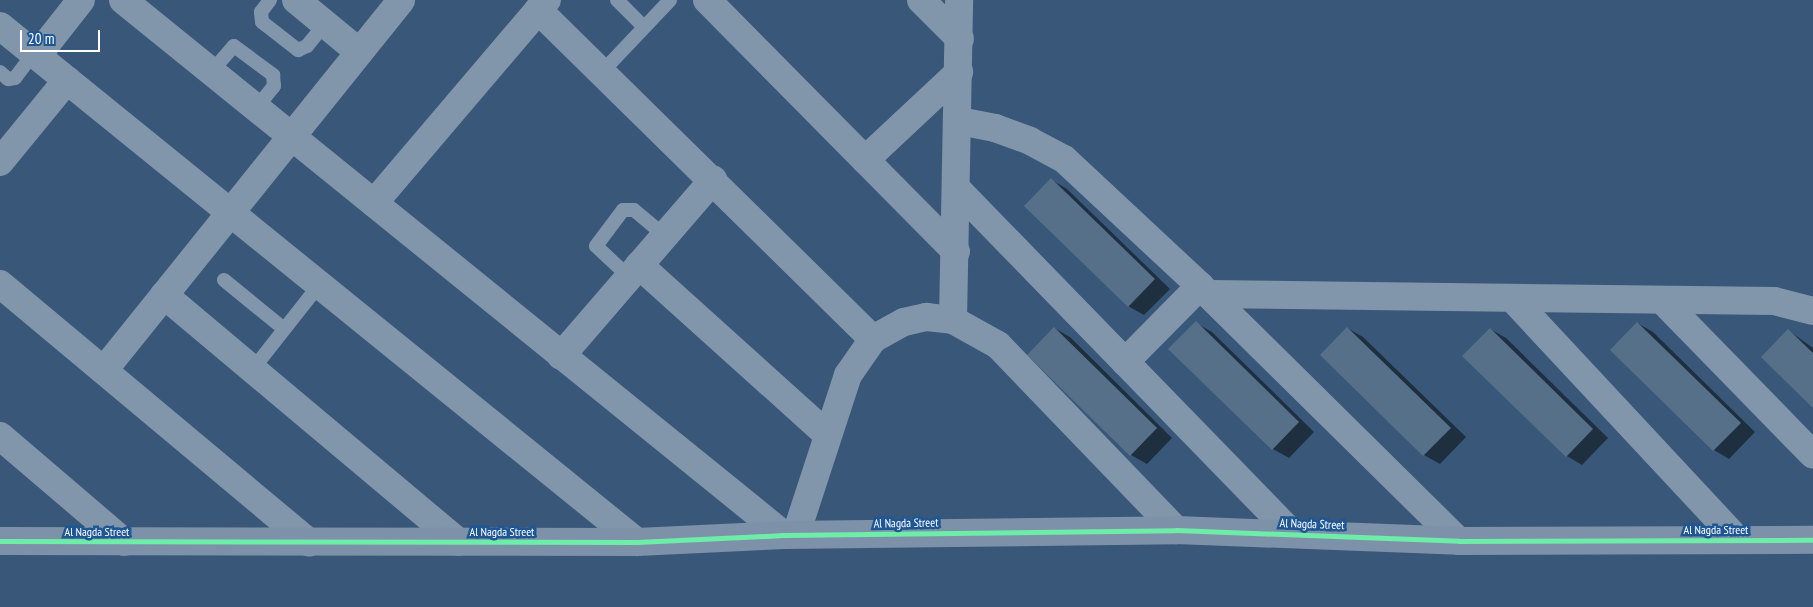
<!DOCTYPE html>
<html>
<head>
<meta charset="utf-8">
<style>
  body { margin:0 }
  #map { position:relative; width:1813px; height:607px; overflow:hidden; background:#395879; font-family:"PT Sans Narrow",sans-serif }
  div>[style] { position:absolute }
  .shadow>* { inset:0; background:#0007 }
  .building>* { inset:0; background:#57708a }
  .lane>* { height:14px; margin:-7px; padding:0 7px; transform-origin:7px; border-radius:7px; background:#8296ab }
  .street>* { height:28px; margin:-14px; padding:0 14px; transform-origin:14px; border-radius:14px; background:#8296ab }
  .secondary>* { height:28px; margin:-14px; padding:0 14px; transform-origin:14px; border-radius:14px; background:#7d92a8 }
  .cycleway>* { height:5px; margin:-2.5px; padding:0 2.5px; transform-origin:2.5px; border-radius:2.5px; background:#6deda7 }
  span { translate:-50% -50%; white-space:nowrap; text-align:center; line-height:1.15; -webkit-text-stroke:5px #1e5794; paint-order:stroke }
  .street-label { font-size:12px; color:#fff }
  .scale { position:absolute; left:20px; top:30px; width:80px; height:22px; box-sizing:border-box; border:2px solid #fff; border-top:0; padding-left:6px; font-size:15px; line-height:18px; white-space:nowrap; color:#fff; -webkit-text-stroke:4px #1e5794; paint-order:stroke }
</style>
</head>
<body>
<div id="map">
  <div class="shadow">
    <i style="clip-path:polygon(1052px 180px,1067px 189px,1170px 289px,1144px 315px,1128px 306px)"></i>
    <i style="clip-path:polygon(1196px 323px,1212px 332px,1314px 432px,1289px 458px,1273px 449px,1170px 349px)"></i>
    <i style="clip-path:polygon(1637px 323px,1653px 332px,1755px 432px,1729px 459px,1714px 450px)"></i>
    <i style="clip-path:polygon(1054px 328px,1070px 337px,1172px 438px,1147px 464px,1131px 455px)"></i>
    <i style="clip-path:polygon(1347px 328px,1363px 337px,1466px 437px,1440px 464px,1424px 455px)"></i>
    <i style="clip-path:polygon(1490px 329px,1506px 338px,1608px 438px,1582px 465px,1567px 456px)"></i>
    <i style="clip-path:polygon(1788px 330px,1813px 348px,1813px 406px)"></i>
  </div>
  <div class="building">
    <i style="clip-path:polygon(1051px 178px,1155px 279px,1128px 307px,1024px 206px)"></i>
    <i style="clip-path:polygon(1196px 321px,1299px 422px,1272px 450px,1168px 349px)"></i>
    <i style="clip-path:polygon(1637px 322px,1741px 423px,1713px 451px,1610px 350px)"></i>
    <i style="clip-path:polygon(1054px 327px,1157px 428px,1130px 456px,1027px 355px)"></i>
    <i style="clip-path:polygon(1347px 327px,1451px 428px,1423px 456px,1320px 355px)"></i>
    <i style="clip-path:polygon(1490px 328px,1593px 429px,1566px 457px,1462px 356px)"></i>
    <i style="clip-path:polygon(1788px 329px,1813px 353px,1813px 408px,1761px 357px)"></i>
  </div>
  <div class="lane">
    <i style="left:270px;top:0;width:15px;rotate:127deg"></i>
    <i style="left:261px;top:12px;width:10px;rotate:84deg"></i>
    <i style="left:262px;top:22px;width:46px;rotate:37.9deg"></i>
    <i style="left:298px;top:50px;width:10px;rotate:-24deg"></i>
    <i style="left:307px;top:46px;width:28px;rotate:-51deg"></i>
    <i style="left:617px;top:0;width:38px;rotate:45deg"></i>
    <i style="left:212px;top:71px;width:33px;rotate:-49deg"></i>
    <i style="left:234px;top:46px;width:49px;rotate:36.6deg"></i>
    <i style="left:273px;top:75px;width:11px;rotate:85deg"></i>
    <i style="left:274px;top:86px;width:27px;rotate:129deg"></i>
    <i style="left:0;top:72px;width:11px;rotate:41deg"></i>
    <i style="left:8px;top:79px;width:7px;rotate:-8deg"></i>
    <i style="left:15px;top:78px;width:31px;rotate:-53deg"></i>
    <i style="left:602px;top:72px;width:99px;rotate:-46.6deg"></i>
    <i style="left:629px;top:277px;width:45px;rotate:-136.8deg"></i>
    <i style="left:596px;top:246px;width:45px;rotate:-53.1deg"></i>
    <i style="left:623px;top:210px;width:11px"></i>
    <i style="left:634px;top:210px;width:40px;rotate:40deg"></i>
    <i style="left:224px;top:280px;width:77px;rotate:39.2deg"></i>
    <i style="left:253px;top:369px;width:107px;rotate:-51.8deg"></i>
  </div>
  <div class="street">
    <i style="left:123px;top:0;width:850px;rotate:38.99deg"></i>
    <i style="left:296px;top:0;width:82px;rotate:39.5deg"></i>
    <i style="left:707px;top:0;width:354px;rotate:45.3deg"></i>
    <i style="left:921px;top:0;width:55px;rotate:45deg"></i>
    <i style="left:538px;top:10px;width:470px;rotate:44.5deg"></i>
    <i style="left:0;top:26px;width:820px;rotate:39.01deg"></i>
    <i style="left:37px;top:56px;width:71px;rotate:-51.8deg"></i>
    <i style="left:959px;top:121px;width:37px;rotate:11deg"></i>
    <i style="left:995px;top:128px;width:37px;rotate:20deg"></i>
    <i style="left:1030px;top:141px;width:38px;rotate:28deg"></i>
    <i style="left:1064px;top:159px;width:186px;rotate:43deg"></i>
    <i style="left:1200px;top:286px;width:363px;rotate:44.6deg"></i>
    <i style="left:865px;top:160px;width:129px;rotate:-43.1deg"></i>
    <i style="left:0;top:162px;width:106px;rotate:-50.7deg"></i>
    <i style="left:957px;top:189px;width:480px;rotate:45.8deg"></i>
    <i style="left:374px;top:203px;width:267px;rotate:-49.6deg"></i>
    <i style="left:639px;top:265px;width:253px;rotate:42deg"></i>
    <i style="left:0;top:284px;width:403px;rotate:39.9deg"></i>
    <i style="left:1208px;top:294px;width:566px;rotate:0.71deg"></i>
    <i style="left:1774px;top:301px;width:40px;rotate:14.4deg"></i>
    <i style="left:164px;top:295px;width:384px;rotate:40deg"></i>
    <i style="left:1512px;top:298px;width:331px;rotate:47deg"></i>
    <i style="left:1662px;top:300px;width:216px;rotate:45.7deg"></i>
    <i style="left:953px;top:320px;width:320px;rotate:-88.9deg"></i>
    <i style="left:561px;top:356px;width:233px;rotate:-49.2deg"></i>
    <i style="left:1125px;top:362px;width:107px;rotate:-45.4deg"></i>
    <i style="left:104px;top:370px;width:474px;rotate:-51.2deg"></i>
    <i style="left:0;top:436px;width:163px;rotate:40.5deg"></i>
    <i style="left:796px;top:534px;width:167px;rotate:-71.9deg"></i>
    <i style="left:848px;top:375px;width:44px;rotate:-55.2deg"></i>
    <i style="left:873px;top:339px;width:35px;rotate:-29deg"></i>
    <i style="left:904px;top:322px;width:23px;rotate:-13deg"></i>
    <i style="left:926px;top:317px;width:27px;rotate:6deg"></i>
    <i style="left:953px;top:320px;width:51px;rotate:29.1deg"></i>
    <i style="left:998px;top:345px;width:257px;rotate:46.1deg"></i>
  </div>
  <div class="secondary">
    <i style="left:0;top:541px;width:637px;rotate:0.09deg"></i>
    <i style="left:637px;top:542px;width:147px;rotate:-2.7deg"></i>
    <i style="left:784px;top:535px;width:392px;rotate:-0.7deg"></i>
    <i style="left:1176px;top:530px;width:283px;rotate:2.2deg"></i>
    <i style="left:1459px;top:541px;width:354px;rotate:-0.2deg"></i>
  </div>
  <div class="cycleway">
    <i style="left:0;top:541px;width:637px;rotate:0.09deg"></i>
    <i style="left:637px;top:542px;width:147px;rotate:-2.7deg"></i>
    <i style="left:784px;top:535px;width:392px;rotate:-0.7deg"></i>
    <i style="left:1176px;top:530px;width:283px;rotate:2.2deg"></i>
    <i style="left:1459px;top:541px;width:354px;rotate:-0.2deg"></i>
  </div>
  <div class="street-label">
    <span style="left:906px;top:523px;rotate:-1deg">Al Nagda Street</span>
    <span style="left:1312px;top:524px;rotate:2deg">Al Nagda Street</span>
    <span style="left:1716px;top:530px">Al Nagda Street</span>
    <span style="left:97px;top:532px">Al Nagda Street</span>
    <span style="left:502px;top:532px">Al Nagda Street</span>
  </div>
  <div class="scale">20 m</div>
</div>
</body>
</html>
